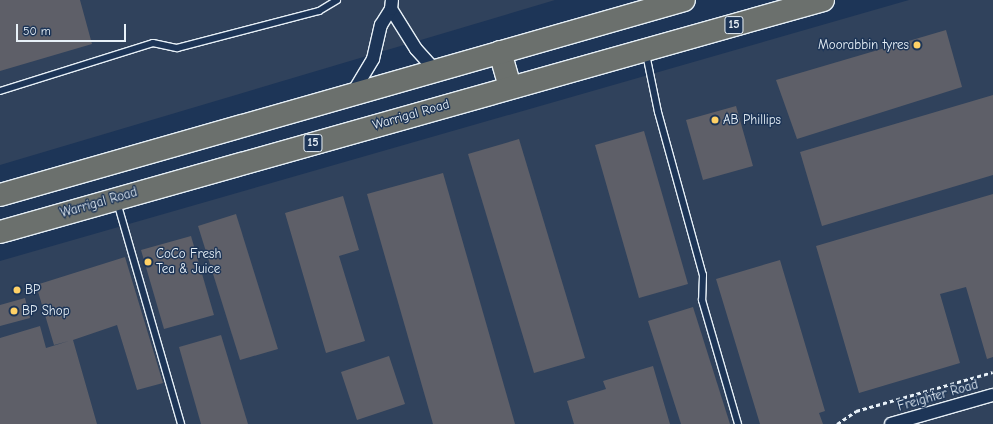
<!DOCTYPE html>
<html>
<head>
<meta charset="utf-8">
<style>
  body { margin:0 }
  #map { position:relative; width:993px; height:424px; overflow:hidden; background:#1d3557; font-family:"Comic Neue",sans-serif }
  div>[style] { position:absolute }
  .built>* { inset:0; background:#30425c }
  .building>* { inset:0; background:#5e5f68 }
  .path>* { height:2.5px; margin-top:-1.25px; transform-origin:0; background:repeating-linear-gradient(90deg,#e8f1f8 0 4px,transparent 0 7px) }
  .roads { filter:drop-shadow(1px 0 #e8f1f8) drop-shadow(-1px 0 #e8f1f8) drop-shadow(0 1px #e8f1f8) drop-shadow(0 -1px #e8f1f8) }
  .lane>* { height:6px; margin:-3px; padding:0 3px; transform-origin:3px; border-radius:3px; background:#1d3557 }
  .street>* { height:12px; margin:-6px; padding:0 6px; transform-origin:6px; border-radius:6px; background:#1d3557 }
  .highway>* { height:22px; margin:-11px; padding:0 11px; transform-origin:11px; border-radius:11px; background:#6b706d }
  .dots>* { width:11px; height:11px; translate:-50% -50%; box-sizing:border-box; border:2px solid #1d3557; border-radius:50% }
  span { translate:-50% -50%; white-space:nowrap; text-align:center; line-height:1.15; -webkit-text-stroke:3px #1d3557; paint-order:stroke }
  .shield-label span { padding:1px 3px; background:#1d3557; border:1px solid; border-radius:3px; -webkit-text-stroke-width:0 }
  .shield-label { font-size:12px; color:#e8f1f8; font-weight:700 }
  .poi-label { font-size:13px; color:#e8f1f8 }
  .right { translate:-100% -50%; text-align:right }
  .left { translate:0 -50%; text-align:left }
  .street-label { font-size:13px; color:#e8f1f8 }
  .scale { position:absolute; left:16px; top:24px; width:110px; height:18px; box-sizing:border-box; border:2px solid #e8f1f8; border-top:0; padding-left:5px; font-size:12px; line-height:14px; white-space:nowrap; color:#e8f1f8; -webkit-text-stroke:3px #1d3557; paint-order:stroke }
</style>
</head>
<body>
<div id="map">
  <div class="built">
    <i style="clip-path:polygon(0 0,555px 0,0 165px)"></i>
    <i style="clip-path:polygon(909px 0,993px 0,993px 424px,0 424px,0 261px)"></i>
  </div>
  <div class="building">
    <i style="clip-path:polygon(0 0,80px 0,92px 44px,0 71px)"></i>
    <i style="clip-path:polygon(946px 30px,962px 87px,797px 139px,776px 80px)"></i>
    <i style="clip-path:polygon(993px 95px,993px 175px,822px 226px,800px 152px)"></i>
    <i style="clip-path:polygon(736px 106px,753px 166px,703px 180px,686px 120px)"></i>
    <i style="clip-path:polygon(644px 131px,688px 284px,639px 298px,595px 145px)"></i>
    <i style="clip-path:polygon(519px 139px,585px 358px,534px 373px,468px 154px)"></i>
    <i style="clip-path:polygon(443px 173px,515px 424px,433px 424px,367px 194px)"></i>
    <i style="clip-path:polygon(993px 194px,993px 357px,987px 359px,966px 287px,940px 294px,960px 363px,859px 393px,816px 246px)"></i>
    <i style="clip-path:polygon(343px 196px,359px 250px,339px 256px,365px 341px,326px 353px,285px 213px)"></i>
    <i style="clip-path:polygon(236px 214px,278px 349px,240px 360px,198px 226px)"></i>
    <i style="clip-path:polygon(191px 236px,214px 315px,164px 329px,141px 250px)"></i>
    <i style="clip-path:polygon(125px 257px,163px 383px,137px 390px,117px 325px,73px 340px,97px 424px,0 424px,0 338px,40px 326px,46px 348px,69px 341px,54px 345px,36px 285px)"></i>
    <i style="clip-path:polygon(780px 260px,825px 411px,819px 413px,823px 424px,760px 424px,716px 279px)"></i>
    <i style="clip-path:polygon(25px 298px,30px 318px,0 326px,0 305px)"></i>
    <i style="clip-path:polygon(693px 307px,730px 424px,681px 424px,648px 321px)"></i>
    <i style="clip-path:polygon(221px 335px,248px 424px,201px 424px,179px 347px)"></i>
    <i style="clip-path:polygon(389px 356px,405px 404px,357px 420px,341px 372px)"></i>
    <i style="clip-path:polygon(653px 366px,670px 424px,574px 424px,567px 401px,606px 389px,603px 381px)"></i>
  </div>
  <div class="path">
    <i style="left:837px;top:424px;width:23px;rotate:-34deg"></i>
    <i style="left:856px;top:411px;width:142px;rotate:-15.9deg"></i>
  </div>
  <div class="roads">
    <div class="lane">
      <i style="left:646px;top:54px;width:59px;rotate:78.3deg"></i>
      <i style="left:658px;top:112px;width:169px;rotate:74.6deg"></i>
      <i style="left:703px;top:275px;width:25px;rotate:92deg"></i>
      <i style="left:702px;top:300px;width:129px;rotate:73.8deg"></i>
      <i style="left:0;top:91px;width:160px;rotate:-17.4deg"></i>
      <i style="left:153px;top:43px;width:25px;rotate:12deg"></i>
      <i style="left:177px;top:48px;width:147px;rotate:-14.6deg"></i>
      <i style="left:319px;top:11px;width:21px;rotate:-31deg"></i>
      <i style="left:117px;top:202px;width:231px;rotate:73.9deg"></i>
    </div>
    <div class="street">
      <i style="left:391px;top:9px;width:47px;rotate:58deg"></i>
      <i style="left:416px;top:49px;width:30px;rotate:48deg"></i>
      <i style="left:352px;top:94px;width:41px;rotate:-59deg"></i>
      <i style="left:373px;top:59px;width:35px;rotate:-77deg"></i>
      <i style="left:381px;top:25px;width:19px;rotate:-58deg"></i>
      <i style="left:391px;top:9px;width:9px;rotate:-84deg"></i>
      <i style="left:891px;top:424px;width:106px;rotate:-15.9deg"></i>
    </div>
    <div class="highway">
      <i style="left:500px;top:52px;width:36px;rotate:74deg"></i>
      <i style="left:0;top:195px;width:711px;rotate:-15.91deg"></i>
      <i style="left:0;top:232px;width:855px;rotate:-15.74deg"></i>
    </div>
  </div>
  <div class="dots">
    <i style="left:917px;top:45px;background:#ffd166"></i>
    <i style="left:715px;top:120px;background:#ffd166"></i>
    <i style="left:148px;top:262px;background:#ffd166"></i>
    <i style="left:17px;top:290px;background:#ffd166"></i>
    <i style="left:14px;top:311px;background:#ffd166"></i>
  </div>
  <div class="shield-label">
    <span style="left:734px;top:25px">15</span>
    <span style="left:313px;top:143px">15</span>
  </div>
  <div class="poi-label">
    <span class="right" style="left:909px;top:45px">Moorabbin tyres</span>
    <span class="left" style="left:723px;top:120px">AB Phillips</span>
    <span class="left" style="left:156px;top:262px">CoCo Fresh<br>Tea &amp; Juice</span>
    <span class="left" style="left:25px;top:290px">BP</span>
    <span class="left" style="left:22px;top:311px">BP Shop</span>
  </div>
  <div class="street-label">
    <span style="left:411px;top:115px;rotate:-16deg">Warrigal Road</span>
    <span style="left:99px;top:203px;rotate:-16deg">Warrigal Road</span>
    <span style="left:938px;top:396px;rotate:-16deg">Freighter Road</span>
  </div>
  <div class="scale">50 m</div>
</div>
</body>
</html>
